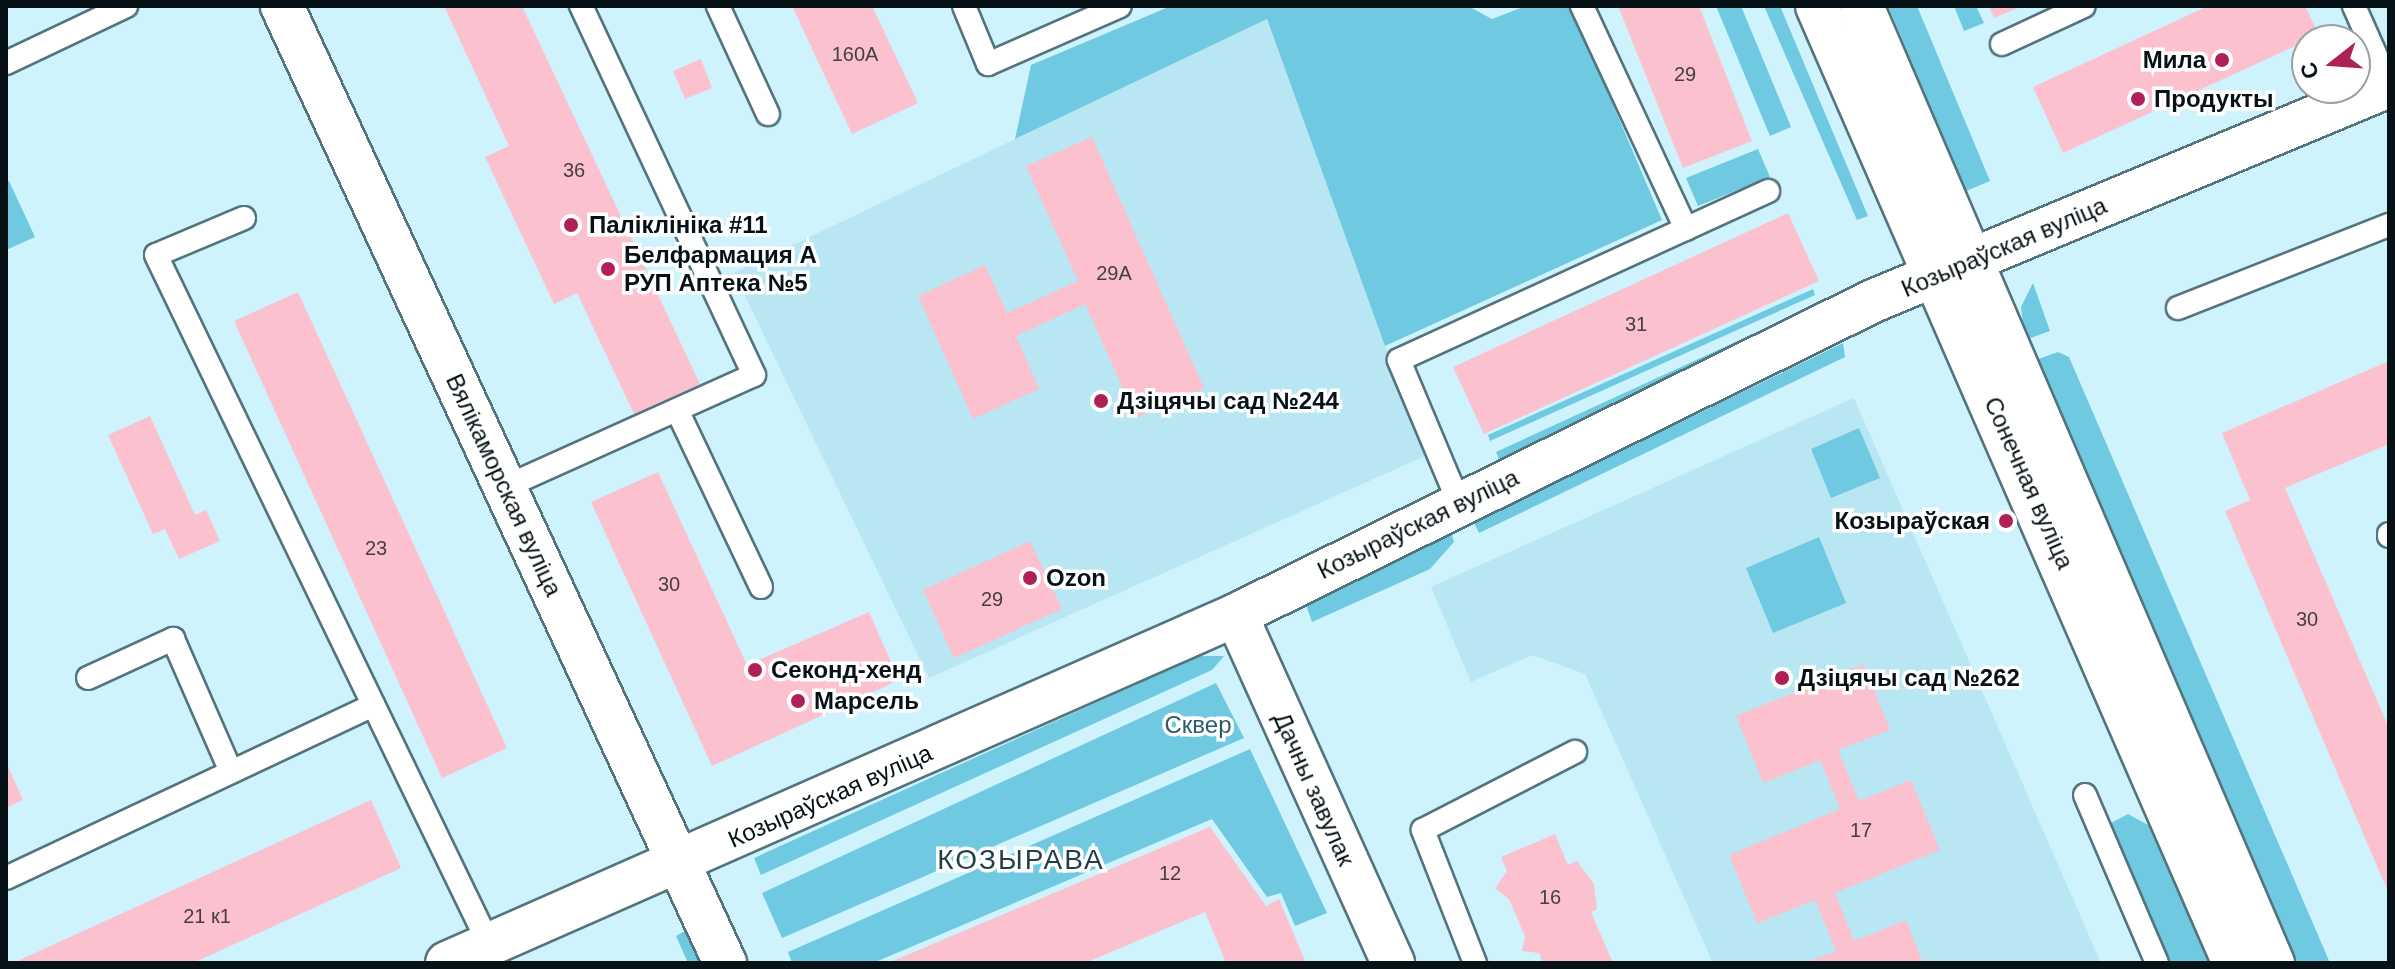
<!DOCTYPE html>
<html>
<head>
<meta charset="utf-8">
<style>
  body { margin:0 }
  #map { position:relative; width:2395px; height:969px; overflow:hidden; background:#cef3fd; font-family:Arial,sans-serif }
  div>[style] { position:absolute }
  .built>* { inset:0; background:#b8e6f2 }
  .green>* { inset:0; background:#6fc9e0 }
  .building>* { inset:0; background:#fcc1ce }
  .roads { filter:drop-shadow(2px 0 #53747d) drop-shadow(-2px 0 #53747d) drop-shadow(0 2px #53747d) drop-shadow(0 -2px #53747d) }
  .lane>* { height:22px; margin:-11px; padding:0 11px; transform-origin:11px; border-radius:11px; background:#fff }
  .street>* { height:42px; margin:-21px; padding:0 21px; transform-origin:21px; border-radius:21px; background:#fff }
  .dots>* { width:22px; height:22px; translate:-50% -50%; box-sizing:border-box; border:4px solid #fff; border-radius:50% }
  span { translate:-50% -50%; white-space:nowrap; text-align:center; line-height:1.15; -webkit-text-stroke:7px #fff; paint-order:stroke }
  .number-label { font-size:20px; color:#443e44 }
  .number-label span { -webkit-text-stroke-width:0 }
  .poi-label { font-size:24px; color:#061216; font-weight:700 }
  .right { translate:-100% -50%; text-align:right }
  .left { translate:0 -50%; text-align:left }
  .street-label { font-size:24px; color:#061216 }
  .park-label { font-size:24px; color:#2a5d6a }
  .quarter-label { font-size:28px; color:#1f3f47; letter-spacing:2px }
  .frame { position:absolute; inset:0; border:8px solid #061216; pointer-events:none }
  .north { position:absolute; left:2291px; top:24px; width:80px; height:80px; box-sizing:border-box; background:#fff; border:2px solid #9ba0a2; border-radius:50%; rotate:253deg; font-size:22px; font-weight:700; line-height:32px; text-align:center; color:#061216 }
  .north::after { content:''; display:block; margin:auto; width:28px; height:36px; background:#af2058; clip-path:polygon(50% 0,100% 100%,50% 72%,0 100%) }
</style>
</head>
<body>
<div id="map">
  <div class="built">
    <i style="clip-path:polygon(1267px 19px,1425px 456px,929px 678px,734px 273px)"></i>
    <i style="clip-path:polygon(1854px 398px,2101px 963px,1713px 963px,1585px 674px,1532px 655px,1471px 682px,1431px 587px)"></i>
  </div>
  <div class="green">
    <i style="clip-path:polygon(1171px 6px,1468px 6px,1492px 19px,1526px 6px,1571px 6px,1662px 220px,1385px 346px,1267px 19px,1015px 139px,1031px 65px)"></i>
    <i style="clip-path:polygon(1716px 6px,1741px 6px,1791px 127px,1770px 136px)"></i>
    <i style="clip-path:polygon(1764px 6px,1780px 6px,1868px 216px,1857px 220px)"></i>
    <i style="clip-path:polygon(1888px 6px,1917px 6px,1990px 181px,1966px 191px)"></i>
    <i style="clip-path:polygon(1954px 6px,1976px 6px,1984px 23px,1964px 31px)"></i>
    <i style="clip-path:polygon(1758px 149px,1770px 177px,1698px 206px,1686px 178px)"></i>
    <i style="clip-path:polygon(9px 181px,35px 237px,6px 250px,6px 183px)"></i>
    <i style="clip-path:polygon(2033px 283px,2050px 331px,2025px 340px,2021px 307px)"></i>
    <i style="clip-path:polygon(1813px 289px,1815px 295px,1490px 441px,1488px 435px)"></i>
    <i style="clip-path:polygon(1820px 303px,1828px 320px,1503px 469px,1496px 452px)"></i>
    <i style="clip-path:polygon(1843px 343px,1845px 357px,1479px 533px,1474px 523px)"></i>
    <i style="clip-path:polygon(2058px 352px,2069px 357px,2330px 963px,2293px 963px,2033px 361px)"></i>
    <i style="clip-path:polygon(1859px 428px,1880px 478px,1831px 498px,1811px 449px)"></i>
    <i style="clip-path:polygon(1450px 530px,1454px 542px,1430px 569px,1312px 622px,1304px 599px)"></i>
    <i style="clip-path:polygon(1819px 537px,1846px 603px,1773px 633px,1746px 568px)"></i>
    <i style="clip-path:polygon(1199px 656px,1224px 656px,1212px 670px,761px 875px,754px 858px)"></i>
    <i style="clip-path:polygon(1216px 683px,1244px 738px,782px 938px,762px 893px)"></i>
    <i style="clip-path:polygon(1250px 749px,1327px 913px,1295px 926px,1281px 893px,1267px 897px,1212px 819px,873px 963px,792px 963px,788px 952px)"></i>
    <i style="clip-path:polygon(2128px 814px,2150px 826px,2209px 963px,2164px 963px,2109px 824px)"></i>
    <i style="clip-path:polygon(692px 927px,708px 963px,688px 963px,676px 936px)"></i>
  </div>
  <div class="building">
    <i style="clip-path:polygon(444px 6px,522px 6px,700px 384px,634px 414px,577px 293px,554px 304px,485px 157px,509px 146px)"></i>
    <i style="clip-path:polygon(792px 6px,872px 6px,918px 103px,852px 134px)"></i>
    <i style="clip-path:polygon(1618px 6px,1699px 6px,1752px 141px,1683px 168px)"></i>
    <i style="clip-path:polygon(1989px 6px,2022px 6px,1994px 18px)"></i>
    <i style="clip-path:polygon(2208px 6px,2305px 6px,2319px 35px,2063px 153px,2033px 87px)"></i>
    <i style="clip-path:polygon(701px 59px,712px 88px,685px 99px,673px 71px)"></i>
    <i style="clip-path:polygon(1092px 137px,1204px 388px,1136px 418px,1085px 304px,1016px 336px,1039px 389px,973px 419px,918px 296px,985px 265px,1007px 313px,1078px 281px,1026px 166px)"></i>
    <i style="clip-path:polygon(1788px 213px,1819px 281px,1484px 434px,1453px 367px)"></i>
    <i style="clip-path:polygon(298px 292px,507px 748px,442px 778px,234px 321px)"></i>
    <i style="clip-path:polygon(2389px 361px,2389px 444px,2285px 488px,2389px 728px,2389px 894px,2225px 511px,2250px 500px,2222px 433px)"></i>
    <i style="clip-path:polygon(150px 416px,195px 515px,206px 510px,220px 541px,179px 559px,165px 529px,153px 534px,108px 435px)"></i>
    <i style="clip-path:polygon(658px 472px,747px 665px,869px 612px,899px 680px,712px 766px,591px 502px)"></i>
    <i style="clip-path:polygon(1030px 541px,1062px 609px,954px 658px,923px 590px)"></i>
    <i style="clip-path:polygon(1864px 664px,1890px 730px,1838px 750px,1859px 801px,1911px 780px,1940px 850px,1835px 893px,1854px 941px,1906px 920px,1923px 963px,1805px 963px,1836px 951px,1815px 900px,1757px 923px,1729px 855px,1840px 809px,1820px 760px,1763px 783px,1736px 716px)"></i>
    <i style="clip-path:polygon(6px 762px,23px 800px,6px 808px)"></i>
    <i style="clip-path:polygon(371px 800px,401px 868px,193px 963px,13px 963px)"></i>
    <i style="clip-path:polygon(1210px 827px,1266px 906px,1279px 899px,1306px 963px,1226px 963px,1205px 912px,1085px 963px,888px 963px)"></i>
    <i style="clip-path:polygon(1555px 834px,1568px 865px,1577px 861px,1594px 884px,1597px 909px,1591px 912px,1613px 963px,1543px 963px,1539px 953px,1522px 951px,1525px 936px,1509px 899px,1495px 888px,1507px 871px,1501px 857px)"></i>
  </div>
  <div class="roads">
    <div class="lane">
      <i style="left:718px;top:6px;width:119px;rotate:65.2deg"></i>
      <i style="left:964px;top:6px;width:63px;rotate:67.5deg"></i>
      <i style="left:988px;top:64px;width:144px;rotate:-23.7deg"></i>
      <i style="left:1582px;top:6px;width:246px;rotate:65deg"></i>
      <i style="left:2354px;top:6px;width:86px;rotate:66.1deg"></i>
      <i style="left:2002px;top:44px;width:90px;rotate:-24.9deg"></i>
      <i style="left:6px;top:63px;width:133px;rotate:-25.4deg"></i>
      <i style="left:244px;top:218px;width:95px;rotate:157.2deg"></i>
      <i style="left:156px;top:255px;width:765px;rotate:64.21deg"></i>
      <i style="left:2178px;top:308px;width:227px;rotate:-21.5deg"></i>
      <i style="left:677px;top:410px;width:196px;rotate:64.6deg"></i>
      <i style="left:505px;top:487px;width:273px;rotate:-24.2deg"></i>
      <i style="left:754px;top:375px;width:408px;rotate:-115.1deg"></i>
      <i style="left:1459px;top:503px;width:155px;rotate:-112.8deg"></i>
      <i style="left:1399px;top:360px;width:406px;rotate:-24.6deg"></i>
      <i style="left:2389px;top:534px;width:2px;rotate:90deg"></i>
      <i style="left:88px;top:678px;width:94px;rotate:-24.6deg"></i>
      <i style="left:173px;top:639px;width:145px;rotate:66.4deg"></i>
      <i style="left:2085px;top:795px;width:183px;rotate:66.8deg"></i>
      <i style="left:6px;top:878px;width:406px;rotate:-25.2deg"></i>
      <i style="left:1475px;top:963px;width:143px;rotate:-111.4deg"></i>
      <i style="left:1423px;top:830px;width:171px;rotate:-27.2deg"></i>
    </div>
    <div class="street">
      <i style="left:282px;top:6px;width:1055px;rotate:65.16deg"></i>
      <i style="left:1817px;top:6px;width:1044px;rotate:66.46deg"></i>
      <i style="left:1862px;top:6px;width:1042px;rotate:66.76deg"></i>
      <i style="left:1236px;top:615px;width:382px;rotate:65.7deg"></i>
      <i style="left:447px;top:963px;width:862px;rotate:-23.8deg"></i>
      <i style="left:1236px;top:615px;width:710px;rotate:-26.24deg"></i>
      <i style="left:1873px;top:301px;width:559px;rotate:-22.62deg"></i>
    </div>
  </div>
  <div class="dots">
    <i style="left:2222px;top:60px;background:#af2058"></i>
    <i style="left:2138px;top:99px;background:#af2058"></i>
    <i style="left:571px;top:225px;background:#af2058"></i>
    <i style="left:608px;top:269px;background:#af2058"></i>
    <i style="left:1101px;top:401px;background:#af2058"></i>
    <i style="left:2006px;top:521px;background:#af2058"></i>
    <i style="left:1030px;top:578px;background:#af2058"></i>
    <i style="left:755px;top:670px;background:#af2058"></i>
    <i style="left:1782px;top:678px;background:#af2058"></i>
    <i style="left:798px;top:701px;background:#af2058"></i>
  </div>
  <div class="number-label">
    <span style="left:855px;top:54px">160А</span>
    <span style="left:1685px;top:74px">29</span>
    <span style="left:574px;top:170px">36</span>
    <span style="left:1114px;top:273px">29А</span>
    <span style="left:1636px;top:324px">31</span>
    <span style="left:376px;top:548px">23</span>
    <span style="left:669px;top:584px">30</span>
    <span style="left:992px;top:599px">29</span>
    <span style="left:2307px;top:619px">30</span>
    <span style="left:1861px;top:830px">17</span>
    <span style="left:1170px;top:873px">12</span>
    <span style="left:1550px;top:897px">16</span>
    <span style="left:207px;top:916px">21 к1</span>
  </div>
  <div class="poi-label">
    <span class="right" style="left:2206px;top:60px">Мила</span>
    <span class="left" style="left:2154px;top:99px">Продукты</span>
    <span class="left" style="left:589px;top:225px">Паліклініка #11</span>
    <span class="left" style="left:624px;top:269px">Белфармация А<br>РУП Аптека №5</span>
    <span class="left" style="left:1117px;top:401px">Дзіцячы сад №244</span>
    <span class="right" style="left:1990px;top:521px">Козыраўская</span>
    <span class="left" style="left:1046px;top:578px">Ozon</span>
    <span class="left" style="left:771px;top:670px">Секонд-хенд</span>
    <span class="left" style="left:1798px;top:678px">Дзіцячы сад №262</span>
    <span class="left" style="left:814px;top:701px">Марсель</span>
  </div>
  <div class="street-label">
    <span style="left:2004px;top:247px;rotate:-23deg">Козыраўская вуліца</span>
    <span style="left:2029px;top:483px;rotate:66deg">Сонечная вуліца</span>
    <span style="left:504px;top:485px;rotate:65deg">Вялікаморская вуліца</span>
    <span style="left:1418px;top:524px;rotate:-26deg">Козыраўская вуліца</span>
    <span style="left:1314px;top:789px;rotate:66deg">Дачны завулак</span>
    <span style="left:830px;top:796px;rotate:-24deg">Козыраўская вуліца</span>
  </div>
  <div class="park-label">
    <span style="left:1198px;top:725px">Сквер</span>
  </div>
  <div class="quarter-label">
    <span style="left:1021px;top:860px">КОЗЫРАВА</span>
  </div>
  <div class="frame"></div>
  <div class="north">С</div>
</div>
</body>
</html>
